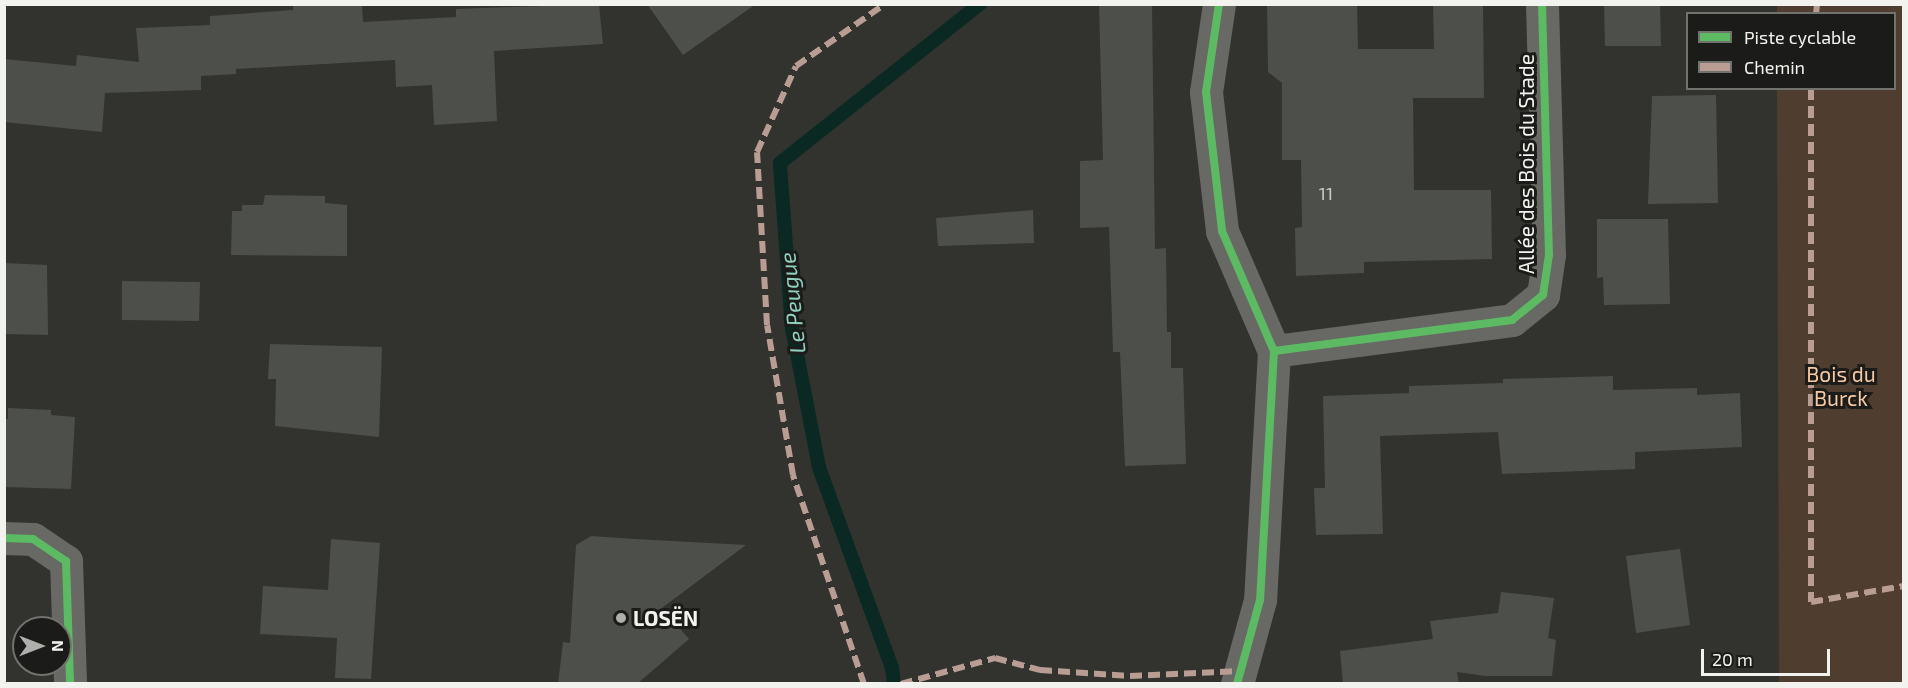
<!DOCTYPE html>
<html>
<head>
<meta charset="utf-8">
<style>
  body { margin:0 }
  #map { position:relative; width:1908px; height:688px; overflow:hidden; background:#32332f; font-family:"Exo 2",sans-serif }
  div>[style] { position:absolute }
  .green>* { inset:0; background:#4f3d2f }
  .stream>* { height:14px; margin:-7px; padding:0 7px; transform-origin:7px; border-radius:7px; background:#092922 }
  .building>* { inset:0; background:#4d4f4b }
  .minor>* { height:33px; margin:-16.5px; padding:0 16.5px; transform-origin:16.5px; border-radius:16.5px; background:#686864 }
  .quiet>* { height:6px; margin-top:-3px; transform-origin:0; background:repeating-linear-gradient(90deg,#b99d93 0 12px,transparent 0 18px) }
  .cycleway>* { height:8px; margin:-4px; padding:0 4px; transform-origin:4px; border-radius:4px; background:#5cba63 }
  .dots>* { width:16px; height:16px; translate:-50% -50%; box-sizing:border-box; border:3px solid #1b1c19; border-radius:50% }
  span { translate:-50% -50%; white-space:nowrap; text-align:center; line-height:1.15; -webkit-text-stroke:6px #1b1c19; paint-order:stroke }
  .number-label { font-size:18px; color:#c9cac5 }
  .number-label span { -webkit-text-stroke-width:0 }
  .street-label { font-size:21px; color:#f2f3ee }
  .park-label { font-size:21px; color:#f8caa4 }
  .poi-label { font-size:21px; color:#f2f3ee; font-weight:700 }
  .left { translate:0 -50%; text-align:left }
  .water-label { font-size:22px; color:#8ed1bf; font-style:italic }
  .frame { position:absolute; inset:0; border:6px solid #f2f3ee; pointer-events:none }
  .legend { position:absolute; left:1686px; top:12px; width:210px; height:78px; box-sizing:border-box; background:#1b1c19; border:2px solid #71726e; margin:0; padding:8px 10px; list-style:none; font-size:18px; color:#f2f3ee }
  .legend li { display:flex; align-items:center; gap:12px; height:30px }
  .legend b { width:30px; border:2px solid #71726e }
  .north { position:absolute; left:12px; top:616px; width:60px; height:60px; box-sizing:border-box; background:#1b1c19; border:2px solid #71726e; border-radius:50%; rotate:90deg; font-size:16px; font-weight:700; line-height:24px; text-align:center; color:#f2f3ee }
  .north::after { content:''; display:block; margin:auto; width:21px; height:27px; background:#afb0ab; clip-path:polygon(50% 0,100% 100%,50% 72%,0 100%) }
  .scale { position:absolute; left:1701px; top:649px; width:129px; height:27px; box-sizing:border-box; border:3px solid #f2f3ee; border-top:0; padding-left:8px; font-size:18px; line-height:21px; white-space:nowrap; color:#f2f3ee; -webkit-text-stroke:4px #1b1c19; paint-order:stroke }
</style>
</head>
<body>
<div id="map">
  <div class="green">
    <i style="clip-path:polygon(1777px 5px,1903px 5px,1903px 683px,1779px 683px,1777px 89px,1894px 88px,1894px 14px,1777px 13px)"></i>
  </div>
  <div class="stream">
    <i style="left:894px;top:684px;width:16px;rotate:-97deg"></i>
    <i style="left:892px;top:668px;width:214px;rotate:-110deg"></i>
    <i style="left:819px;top:467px;width:142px;rotate:-101deg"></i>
    <i style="left:792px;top:328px;width:165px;rotate:-94.2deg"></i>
    <i style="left:780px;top:163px;width:256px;rotate:-38.5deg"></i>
  </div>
  <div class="building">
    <i style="clip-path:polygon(293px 4px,362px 4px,363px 22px,456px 17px,456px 9px,599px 4px,603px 44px,494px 51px,497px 121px,434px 125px,432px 85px,396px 87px,395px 60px,236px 69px,236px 74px,201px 76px,201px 90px,105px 93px,102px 132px,4px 122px,4px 59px,76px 66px,77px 55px,139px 62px,136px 28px,210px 25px,210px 16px,293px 10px)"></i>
    <i style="clip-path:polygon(647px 4px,756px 4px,683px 55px)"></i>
    <i style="clip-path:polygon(1099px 4px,1152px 4px,1155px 249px,1166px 248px,1167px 332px,1171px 332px,1171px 368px,1183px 368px,1186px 464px,1125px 466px,1120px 352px,1113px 352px,1109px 227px,1080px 228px,1080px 161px,1103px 160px)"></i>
    <i style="clip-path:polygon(1267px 4px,1357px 4px,1358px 49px,1434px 49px,1433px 4px,1483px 4px,1484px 98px,1413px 98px,1414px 190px,1491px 190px,1492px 259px,1364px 262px,1364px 273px,1296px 276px,1295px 228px,1302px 227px,1301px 160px,1282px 160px,1282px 83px,1268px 72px)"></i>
    <i style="clip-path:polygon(1604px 4px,1660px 4px,1661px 46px,1605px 46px)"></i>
    <i style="clip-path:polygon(1716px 95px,1718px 203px,1648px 204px,1652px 96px)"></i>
    <i style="clip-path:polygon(265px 195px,325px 196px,325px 203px,347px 205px,347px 256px,231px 255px,232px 211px,242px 211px,242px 205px,263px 205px)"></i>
    <i style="clip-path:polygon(1033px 210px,1034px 243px,938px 246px,936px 218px)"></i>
    <i style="clip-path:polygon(1597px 219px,1668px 219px,1670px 304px,1604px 305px,1603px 277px,1597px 278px)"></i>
    <i style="clip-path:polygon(4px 263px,47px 265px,48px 335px,4px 334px)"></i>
    <i style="clip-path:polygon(122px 281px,200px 282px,199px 321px,122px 320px)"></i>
    <i style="clip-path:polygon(270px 344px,382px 347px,379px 437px,275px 426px,276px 379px,268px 379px)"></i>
    <i style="clip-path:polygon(1613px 376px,1613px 390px,1697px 388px,1697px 395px,1740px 393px,1742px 447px,1635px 452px,1635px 469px,1502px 474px,1498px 432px,1380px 436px,1383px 534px,1316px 535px,1314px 488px,1325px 488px,1323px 396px,1409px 393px,1409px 386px,1503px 383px,1503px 379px)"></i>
    <i style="clip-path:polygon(8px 408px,51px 410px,51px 415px,75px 417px,71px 489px,4px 487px,4px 419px,8px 419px)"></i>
    <i style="clip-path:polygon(591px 536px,635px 539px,746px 545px,662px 608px,689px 639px,637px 684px,558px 684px,563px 642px,570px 643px,576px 545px)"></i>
    <i style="clip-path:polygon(331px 539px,380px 543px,371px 679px,335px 678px,337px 638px,260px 634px,263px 586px,328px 590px)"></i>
    <i style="clip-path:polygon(1680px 549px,1690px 625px,1636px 633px,1626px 556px)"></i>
    <i style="clip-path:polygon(1501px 592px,1554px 598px,1548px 638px,1556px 640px,1552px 676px,1485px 676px,1457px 672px,1459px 684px,1343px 684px,1340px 651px,1433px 639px,1430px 621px,1498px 613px)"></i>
  </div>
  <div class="minor">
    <i style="left:1219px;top:4px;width:89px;rotate:98.4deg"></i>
    <i style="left:1206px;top:92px;width:140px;rotate:83.4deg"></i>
    <i style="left:1222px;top:231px;width:131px;rotate:66.6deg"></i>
    <i style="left:1274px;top:351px;width:249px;rotate:93.2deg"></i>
    <i style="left:1260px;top:600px;width:87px;rotate:105.3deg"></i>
    <i style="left:1274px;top:351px;width:240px;rotate:-7.4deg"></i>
    <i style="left:1512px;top:320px;width:40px;rotate:-39deg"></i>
    <i style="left:1543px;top:295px;width:40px;rotate:-81.5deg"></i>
    <i style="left:1549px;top:255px;width:251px;rotate:-91.6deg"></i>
    <i style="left:4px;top:538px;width:29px;rotate:2deg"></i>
    <i style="left:33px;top:539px;width:40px;rotate:34deg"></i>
    <i style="left:66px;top:561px;width:123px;rotate:88.1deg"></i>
  </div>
  <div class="quiet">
    <i style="left:1816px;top:14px;width:10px;rotate:-84deg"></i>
    <i style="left:1811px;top:88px;width:514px;rotate:90deg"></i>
    <i style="left:1811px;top:602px;width:94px;rotate:-9.8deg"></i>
    <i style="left:864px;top:684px;width:221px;rotate:-108.8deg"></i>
    <i style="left:793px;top:475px;width:152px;rotate:-99.8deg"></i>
    <i style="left:767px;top:325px;width:173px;rotate:-93.3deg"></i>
    <i style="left:757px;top:152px;width:94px;rotate:-65.6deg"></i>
    <i style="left:796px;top:66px;width:108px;rotate:-34.9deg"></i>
    <i style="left:901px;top:684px;width:98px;rotate:-15.5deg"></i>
    <i style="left:995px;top:658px;width:47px;rotate:14.9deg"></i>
    <i style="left:1040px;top:670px;width:90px;rotate:3.8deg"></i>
    <i style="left:1130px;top:676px;width:111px;rotate:-2.6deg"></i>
  </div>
  <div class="cycleway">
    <i style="left:1219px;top:4px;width:89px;rotate:98.4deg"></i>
    <i style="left:1206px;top:92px;width:140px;rotate:83.4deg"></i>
    <i style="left:1222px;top:231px;width:131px;rotate:66.6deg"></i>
    <i style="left:1274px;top:351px;width:249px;rotate:93.2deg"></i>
    <i style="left:1260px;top:600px;width:87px;rotate:105.3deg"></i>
    <i style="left:1274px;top:351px;width:240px;rotate:-7.4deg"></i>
    <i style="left:1512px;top:320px;width:40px;rotate:-39deg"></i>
    <i style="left:1543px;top:295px;width:40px;rotate:-81.5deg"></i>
    <i style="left:1549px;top:255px;width:251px;rotate:-91.6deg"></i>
    <i style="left:4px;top:538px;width:29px;rotate:2deg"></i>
    <i style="left:33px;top:539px;width:40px;rotate:34deg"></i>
    <i style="left:66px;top:561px;width:123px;rotate:88.1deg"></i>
  </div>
  <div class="dots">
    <i style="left:621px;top:618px;background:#afb0ab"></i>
  </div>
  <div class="number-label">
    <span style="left:1326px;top:193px">11</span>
  </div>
  <div class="street-label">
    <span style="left:1526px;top:164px;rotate:-90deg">Allée des Bois du Stade</span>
  </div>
  <div class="park-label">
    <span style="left:1841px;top:386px">Bois du<br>Burck</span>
  </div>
  <div class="poi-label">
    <span class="left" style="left:633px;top:618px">LOSËN</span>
  </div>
  <div class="water-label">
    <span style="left:792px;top:303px;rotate:-96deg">Le Peugue</span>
  </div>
  <div class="frame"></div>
  <ul class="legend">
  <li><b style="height:8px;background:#5cba63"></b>Piste cyclable</li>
  <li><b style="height:8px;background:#b99d93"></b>Chemin</li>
  </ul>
  <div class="north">N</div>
  <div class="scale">20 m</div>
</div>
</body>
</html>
